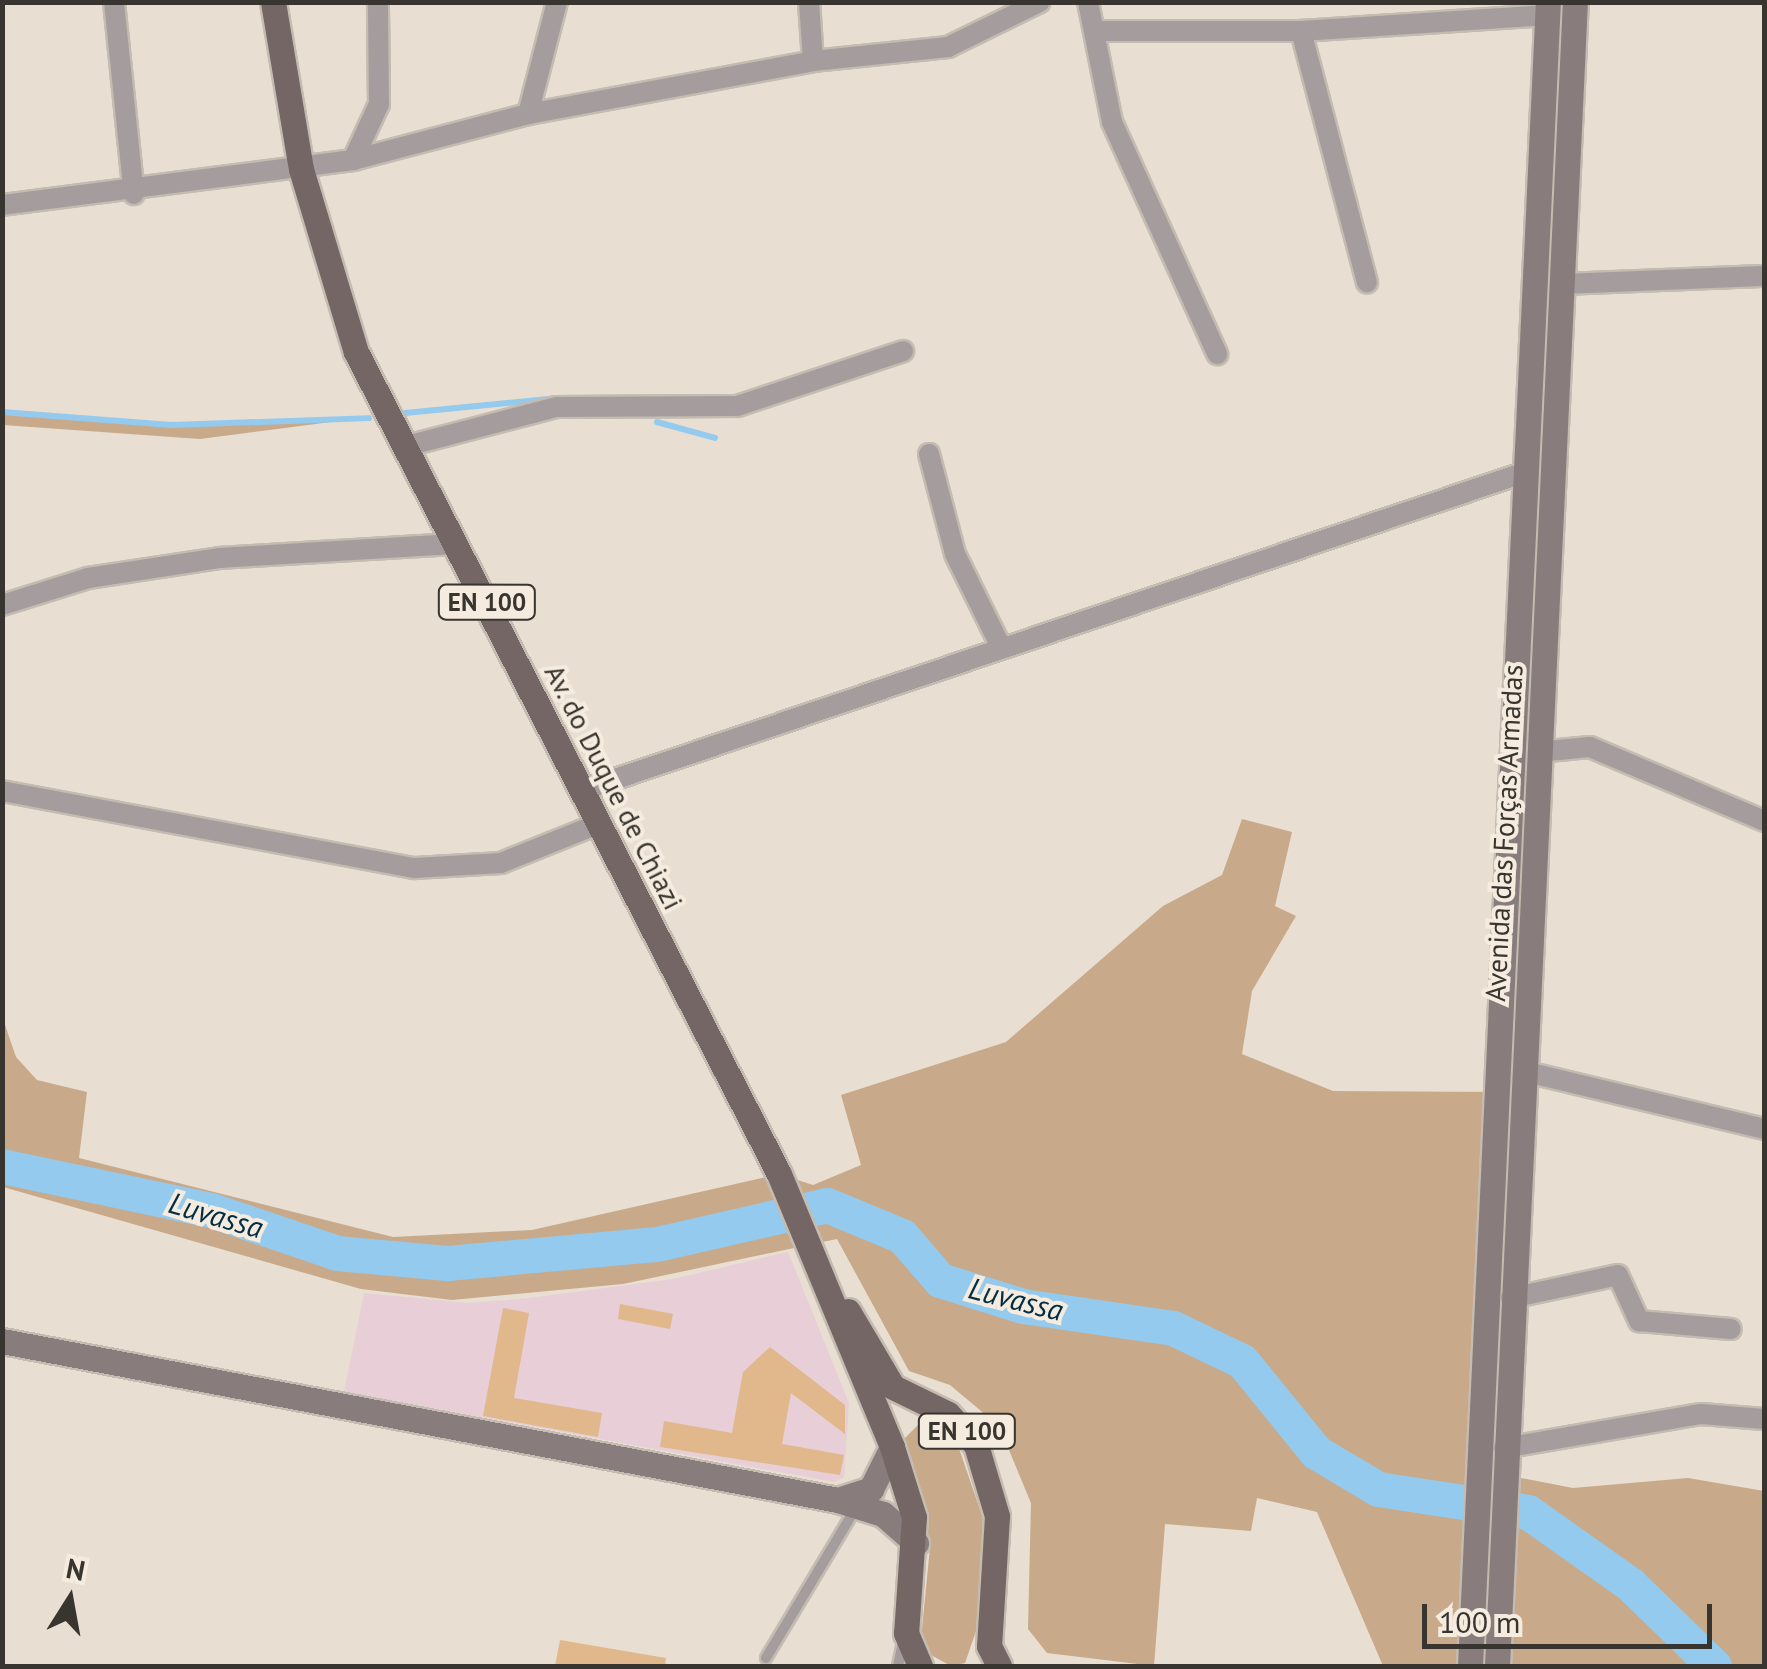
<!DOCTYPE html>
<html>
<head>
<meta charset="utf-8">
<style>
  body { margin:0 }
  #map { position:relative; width:1767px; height:1669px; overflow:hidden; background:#e8ded2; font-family:"PT Sans",sans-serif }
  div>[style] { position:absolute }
  .industrial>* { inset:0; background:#e7ced7 }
  .green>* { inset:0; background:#c8aa8a }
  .stream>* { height:6px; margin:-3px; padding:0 3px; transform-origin:3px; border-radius:3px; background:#93caed }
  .river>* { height:35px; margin:-17.5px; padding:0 17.5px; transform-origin:17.5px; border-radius:17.5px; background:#93caed }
  .building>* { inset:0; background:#e0b88b }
  .roads { filter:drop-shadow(2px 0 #c5bcb1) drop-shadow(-2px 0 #c5bcb1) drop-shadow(0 2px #c5bcb1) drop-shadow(0 -2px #c5bcb1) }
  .lane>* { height:10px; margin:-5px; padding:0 5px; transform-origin:5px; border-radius:5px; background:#a59d9d }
  .street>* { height:20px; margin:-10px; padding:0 10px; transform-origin:10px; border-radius:10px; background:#a59d9d }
  .secondary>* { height:25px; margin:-12.5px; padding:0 12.5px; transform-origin:12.5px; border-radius:12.5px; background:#887d7c }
  .primary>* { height:25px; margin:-12.5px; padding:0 12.5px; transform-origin:12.5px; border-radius:12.5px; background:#736665 }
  span { translate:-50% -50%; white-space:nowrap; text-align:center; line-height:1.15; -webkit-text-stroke:8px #f5ebdf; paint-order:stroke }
  .shield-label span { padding:2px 8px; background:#f5ebdf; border:2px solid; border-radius:8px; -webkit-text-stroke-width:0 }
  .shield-label { font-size:25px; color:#38342f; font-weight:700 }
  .street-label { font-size:28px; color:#38342f }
  .water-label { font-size:30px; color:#002e45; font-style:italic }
  .frame { position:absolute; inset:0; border:5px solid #38342f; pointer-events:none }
  .north { position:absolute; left:20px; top:1549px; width:100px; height:100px; -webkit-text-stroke:8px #f5ebdf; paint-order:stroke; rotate:11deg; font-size:28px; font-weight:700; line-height:40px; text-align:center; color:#38342f }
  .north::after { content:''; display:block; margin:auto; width:35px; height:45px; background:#38342f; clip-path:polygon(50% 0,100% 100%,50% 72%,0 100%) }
  .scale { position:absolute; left:1422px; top:1604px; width:290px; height:45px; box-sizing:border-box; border:5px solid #38342f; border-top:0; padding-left:12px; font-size:30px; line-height:35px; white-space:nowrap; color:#38342f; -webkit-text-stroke:8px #f5ebdf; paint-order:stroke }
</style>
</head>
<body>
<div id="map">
  <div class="industrial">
    <i style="clip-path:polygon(788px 1252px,849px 1403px,844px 1477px,834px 1482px,344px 1392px,364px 1293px,469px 1303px,530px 1298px,673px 1279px)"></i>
  </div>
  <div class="green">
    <i style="clip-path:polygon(2px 412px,172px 425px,354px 419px,200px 439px,3px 425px)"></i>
    <i style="clip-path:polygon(1242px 819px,1292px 832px,1275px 906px,1296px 916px,1252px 991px,1242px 1054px,1333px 1091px,1497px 1092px,1479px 1470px,1573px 1488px,1688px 1478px,1764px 1491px,1764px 1666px,1511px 1666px,1500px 1529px,1477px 1527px,1470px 1666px,1383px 1666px,1317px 1512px,1257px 1498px,1251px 1531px,1165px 1524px,1154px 1666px,1047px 1653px,1028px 1629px,1031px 1503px,999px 1426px,950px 1385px,909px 1371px,837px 1239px,623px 1284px,452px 1300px,361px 1289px,3px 1187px,2px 1016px,16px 1057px,37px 1080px,87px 1092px,79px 1158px,393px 1237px,532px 1230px,779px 1174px,813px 1185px,861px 1165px,841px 1095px,1006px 1042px,1163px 906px,1222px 875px)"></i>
    <i style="clip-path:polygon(923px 1420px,953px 1431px,985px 1524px,982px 1614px,965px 1663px,951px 1666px,920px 1649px,930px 1547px,902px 1455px,903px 1440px)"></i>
  </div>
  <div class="stream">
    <i style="left:2px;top:412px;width:170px;rotate:4.4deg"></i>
    <i style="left:172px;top:425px;width:197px;rotate:-2deg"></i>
    <i style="left:405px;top:413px;width:154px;rotate:-5.6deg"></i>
    <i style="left:657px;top:422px;width:60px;rotate:15.4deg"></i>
  </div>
  <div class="river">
    <i style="left:2px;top:1166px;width:214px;rotate:11.9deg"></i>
    <i style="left:211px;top:1210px;width:133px;rotate:18.8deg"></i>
    <i style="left:337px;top:1253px;width:110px;rotate:5.2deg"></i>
    <i style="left:447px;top:1263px;width:211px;rotate:-5.2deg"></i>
    <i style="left:657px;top:1244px;width:174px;rotate:-12.9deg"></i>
    <i style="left:827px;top:1205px;width:81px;rotate:22.5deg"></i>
    <i style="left:902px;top:1236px;width:58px;rotate:49.2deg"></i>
    <i style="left:940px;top:1280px;width:87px;rotate:17.4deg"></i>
    <i style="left:1023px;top:1306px;width:152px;rotate:8.3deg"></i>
    <i style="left:1173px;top:1328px;width:76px;rotate:25.6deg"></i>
    <i style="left:1242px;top:1361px;width:117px;rotate:50.9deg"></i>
    <i style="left:1316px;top:1452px;width:72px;rotate:30.8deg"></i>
    <i style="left:1378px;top:1489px;width:152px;rotate:8.7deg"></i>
    <i style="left:1528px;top:1512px;width:126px;rotate:35.3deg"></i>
    <i style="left:1631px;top:1585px;width:116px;rotate:44.3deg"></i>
  </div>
  <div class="building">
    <i style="clip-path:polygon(620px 1304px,673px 1314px,670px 1329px,618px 1319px)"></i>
    <i style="clip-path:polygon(503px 1308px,529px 1313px,514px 1398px,602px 1413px,598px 1437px,483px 1416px)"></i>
    <i style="clip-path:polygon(770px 1347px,845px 1405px,845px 1434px,791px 1393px,782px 1444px,844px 1455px,840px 1475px,660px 1447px,664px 1421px,732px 1433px,743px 1372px)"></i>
    <i style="clip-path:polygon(560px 1640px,666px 1658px,665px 1666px,555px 1666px)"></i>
  </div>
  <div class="roads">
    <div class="lane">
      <i style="left:766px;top:1658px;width:174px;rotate:-59.1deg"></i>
      <i style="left:898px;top:1666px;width:24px;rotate:-78deg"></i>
    </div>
    <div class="street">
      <i style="left:114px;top:2px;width:193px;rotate:84.1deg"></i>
      <i style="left:809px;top:2px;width:59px;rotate:86.1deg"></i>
      <i style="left:1088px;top:2px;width:122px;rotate:78.7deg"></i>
      <i style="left:1112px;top:122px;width:255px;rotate:65.6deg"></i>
      <i style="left:1098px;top:31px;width:203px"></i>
      <i style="left:1301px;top:31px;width:248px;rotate:-3.7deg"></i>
      <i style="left:1301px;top:31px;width:260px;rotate:75.3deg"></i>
      <i style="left:528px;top:114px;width:116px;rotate:-75.5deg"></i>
      <i style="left:353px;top:160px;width:181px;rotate:-14.7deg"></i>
      <i style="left:528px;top:114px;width:290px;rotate:-10.5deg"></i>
      <i style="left:813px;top:61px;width:136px;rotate:-5.9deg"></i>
      <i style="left:948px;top:47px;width:102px;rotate:-26.1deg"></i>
      <i style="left:2px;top:205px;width:354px;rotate:-7.3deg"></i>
      <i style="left:353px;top:160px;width:62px;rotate:-65.1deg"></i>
      <i style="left:379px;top:104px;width:102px;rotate:-90.6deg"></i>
      <i style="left:1561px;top:284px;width:203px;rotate:-2.3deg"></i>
      <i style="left:403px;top:447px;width:159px;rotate:-14.6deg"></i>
      <i style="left:557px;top:407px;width:180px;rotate:-0.3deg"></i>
      <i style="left:737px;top:406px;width:175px;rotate:-18.3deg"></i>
      <i style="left:929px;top:454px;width:103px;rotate:75.4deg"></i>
      <i style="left:955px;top:554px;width:102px;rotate:63.7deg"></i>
      <i style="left:2px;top:605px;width:90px;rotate:-17.4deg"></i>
      <i style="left:88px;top:578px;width:134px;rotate:-8.6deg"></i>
      <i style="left:220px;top:558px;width:237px;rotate:-3.4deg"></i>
      <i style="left:1538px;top:752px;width:52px;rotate:-5.5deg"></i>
      <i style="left:1590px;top:747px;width:189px;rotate:23deg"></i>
      <i style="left:583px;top:790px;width:995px;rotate:-18.64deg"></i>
      <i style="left:2px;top:791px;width:420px;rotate:10.6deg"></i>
      <i style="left:415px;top:868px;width:86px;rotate:-3.3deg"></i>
      <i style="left:501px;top:863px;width:105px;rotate:-21.9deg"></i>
      <i style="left:1523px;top:1071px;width:248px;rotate:13.5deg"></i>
      <i style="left:1511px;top:1298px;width:109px;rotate:-12.1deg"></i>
      <i style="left:1618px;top:1275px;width:51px;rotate:65.5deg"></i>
      <i style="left:1639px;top:1321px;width:92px;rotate:5deg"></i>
      <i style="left:1504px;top:1448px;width:200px;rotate:-9.8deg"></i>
      <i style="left:1701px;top:1414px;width:63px;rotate:4.5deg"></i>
    </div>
    <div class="secondary">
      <i style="left:2px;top:1341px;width:851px;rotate:10.77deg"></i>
      <i style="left:838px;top:1500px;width:47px;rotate:17.3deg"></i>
      <i style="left:883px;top:1514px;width:44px;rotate:41.3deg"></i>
      <i style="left:838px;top:1500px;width:35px;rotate:-18deg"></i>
      <i style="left:871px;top:1489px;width:47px;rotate:-63.4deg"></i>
      <i style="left:1470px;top:1666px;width:1666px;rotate:-87.32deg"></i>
      <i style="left:1497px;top:1666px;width:1666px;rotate:-87.32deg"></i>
    </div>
    <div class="primary">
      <i style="left:273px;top:2px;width:169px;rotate:80.5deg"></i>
      <i style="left:301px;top:169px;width:191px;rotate:73.3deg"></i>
      <i style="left:356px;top:352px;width:924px;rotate:62.77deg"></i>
      <i style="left:779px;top:1174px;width:295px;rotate:67.5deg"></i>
      <i style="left:892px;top:1447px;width:73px;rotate:72.6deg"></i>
      <i style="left:914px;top:1517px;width:116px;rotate:93.9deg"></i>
      <i style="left:906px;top:1633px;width:36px;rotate:67deg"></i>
      <i style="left:848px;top:1311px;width:88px;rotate:59.4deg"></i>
      <i style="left:893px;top:1387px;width:61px;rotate:26.1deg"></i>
      <i style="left:948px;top:1414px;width:42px;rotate:47.9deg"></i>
      <i style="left:976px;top:1445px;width:74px;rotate:73.5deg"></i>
      <i style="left:997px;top:1516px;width:130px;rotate:93.5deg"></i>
      <i style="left:989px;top:1646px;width:22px;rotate:63deg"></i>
    </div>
  </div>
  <div class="shield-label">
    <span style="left:487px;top:602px">EN 100</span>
    <span style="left:967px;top:1431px">EN 100</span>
  </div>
  <div class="street-label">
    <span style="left:614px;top:787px;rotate:63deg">Av. do Duque de Chiazi</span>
    <span style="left:1504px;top:833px;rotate:-87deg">Avenida das Forças Armadas</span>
  </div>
  <div class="water-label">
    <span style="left:216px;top:1215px;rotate:16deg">Luvassa</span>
    <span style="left:1016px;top:1299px;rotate:14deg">Luvassa</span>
  </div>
  <div class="frame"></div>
  <div class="north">N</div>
  <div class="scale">100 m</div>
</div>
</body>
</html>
